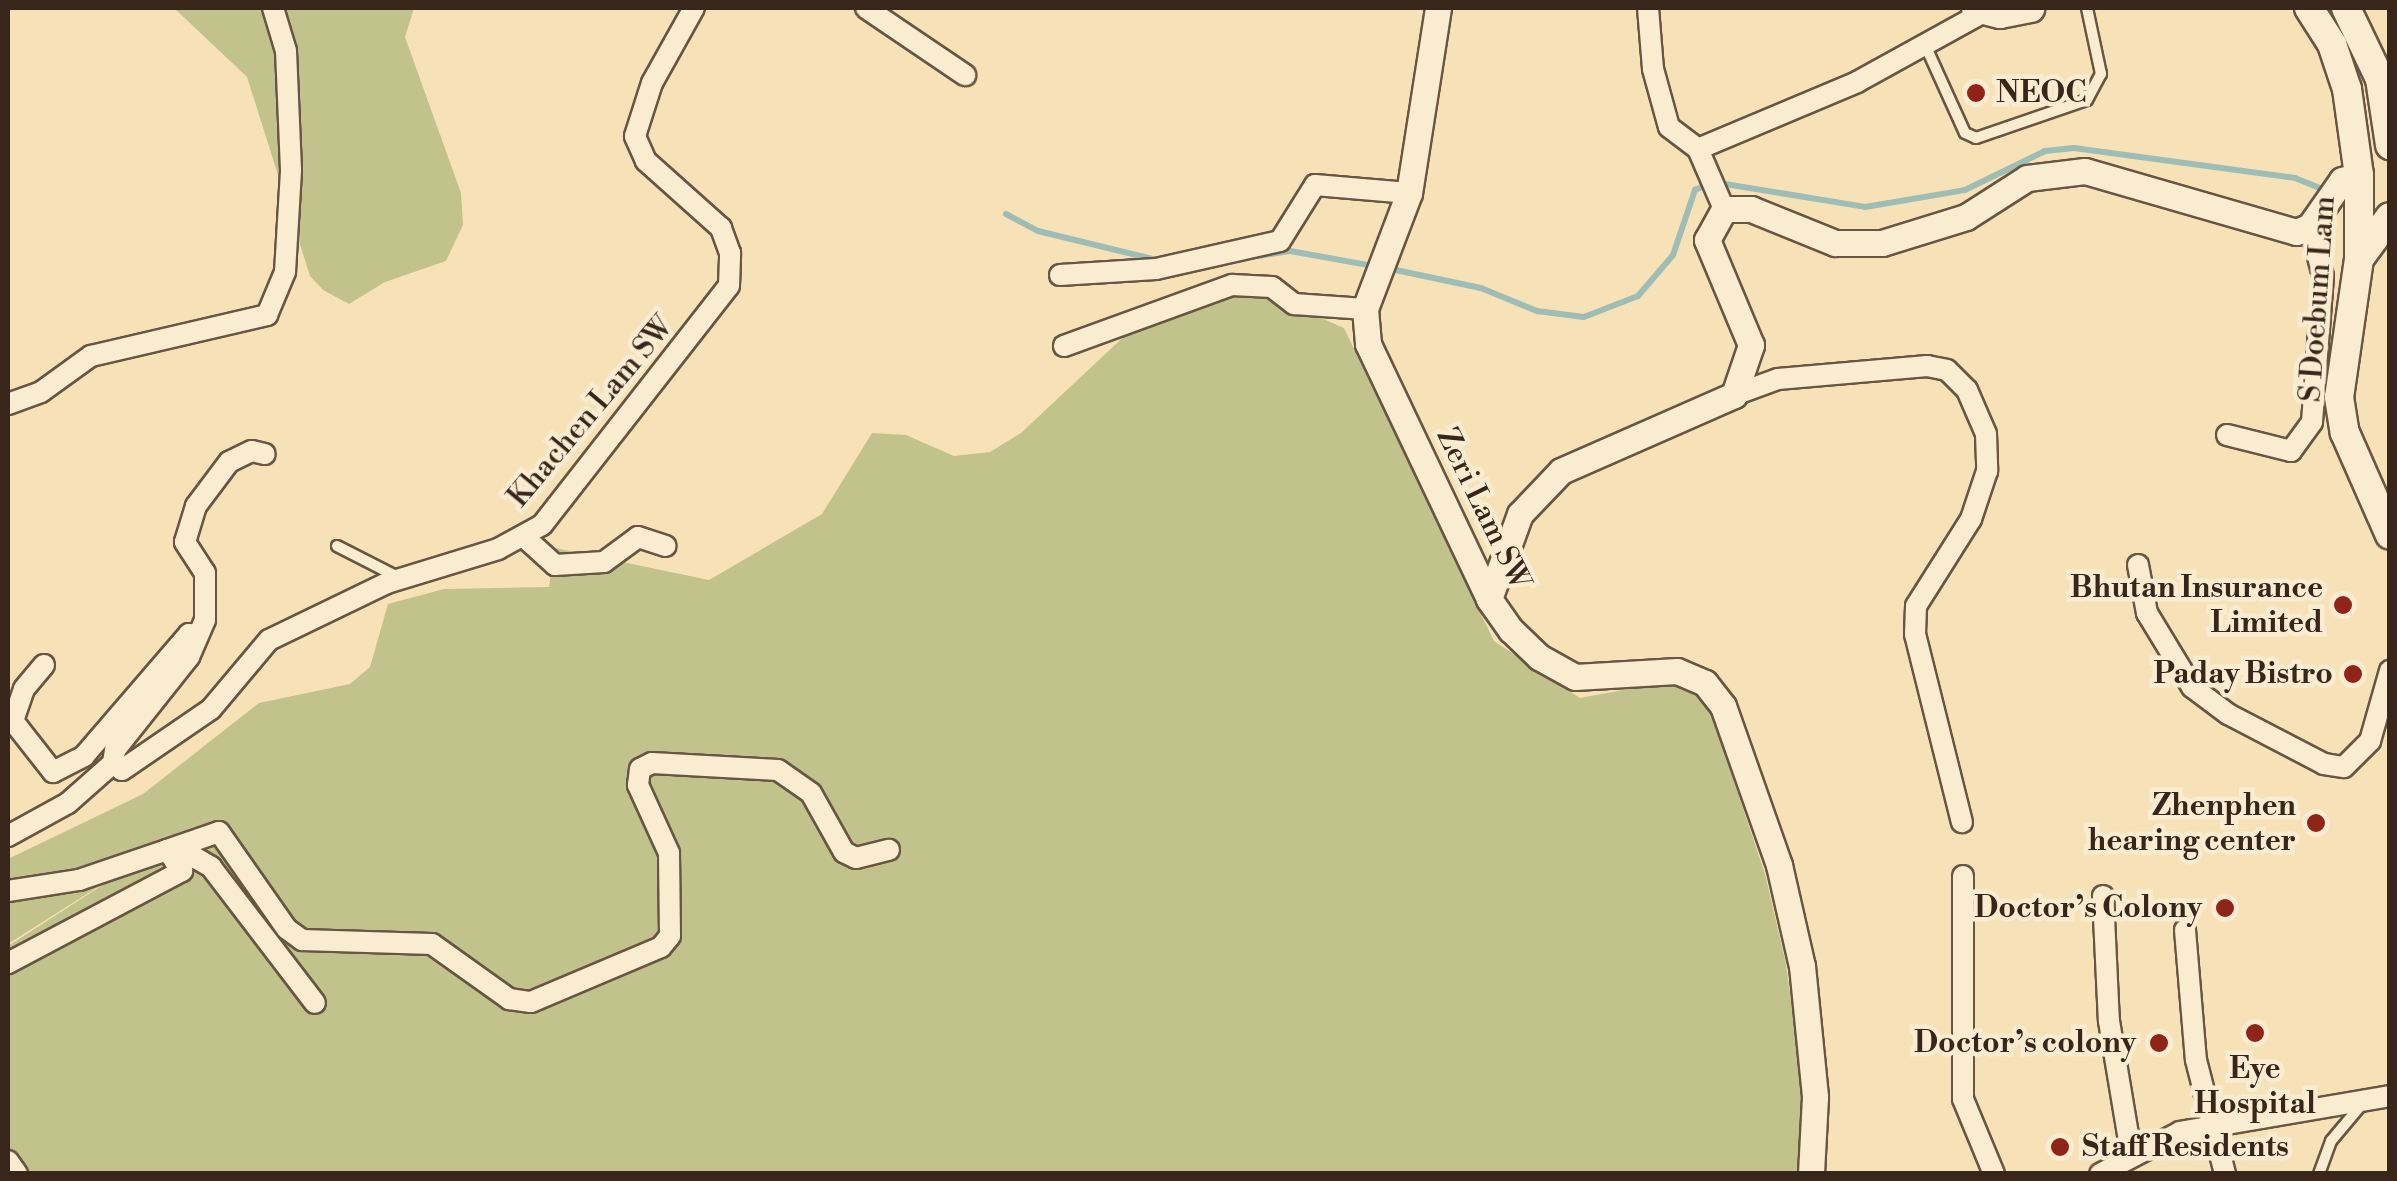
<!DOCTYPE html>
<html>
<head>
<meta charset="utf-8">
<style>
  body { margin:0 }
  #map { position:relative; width:2397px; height:1181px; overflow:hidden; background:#f7e2b8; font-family:"Libre Bodoni",serif }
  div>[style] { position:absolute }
  .green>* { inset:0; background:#c1c28c }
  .stream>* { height:6px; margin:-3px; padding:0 3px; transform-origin:3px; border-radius:3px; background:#9ebdb4 }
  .roads { filter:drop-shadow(2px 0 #685542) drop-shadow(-2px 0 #685542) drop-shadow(0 2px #685542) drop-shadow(0 -2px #685542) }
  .service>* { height:10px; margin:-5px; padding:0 5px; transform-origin:5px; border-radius:5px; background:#faecd1 }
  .minor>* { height:20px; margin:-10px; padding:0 10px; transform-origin:10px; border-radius:10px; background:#faecd1 }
  .tertiary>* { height:25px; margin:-12.5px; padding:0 12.5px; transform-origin:12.5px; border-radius:12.5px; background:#faecd1 }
  .secondary>* { height:28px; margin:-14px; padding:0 14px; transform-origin:14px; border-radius:14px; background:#faecd1 }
  .dots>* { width:28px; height:28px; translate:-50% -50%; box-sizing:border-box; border:5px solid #faecd1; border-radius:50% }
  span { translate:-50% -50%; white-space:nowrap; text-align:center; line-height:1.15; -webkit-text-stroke:9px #faecd1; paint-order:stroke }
  .poi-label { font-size:30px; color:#38261b; font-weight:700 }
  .left { translate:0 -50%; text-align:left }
  .right { translate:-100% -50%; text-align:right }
  .street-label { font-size:30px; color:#38261b }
  .frame { position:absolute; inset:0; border:10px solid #38261b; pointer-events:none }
</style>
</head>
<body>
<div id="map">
  <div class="green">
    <i style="clip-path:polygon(174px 8px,414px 8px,405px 37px,461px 193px,463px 225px,446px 261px,385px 282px,349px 304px,323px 290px,310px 276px,247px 77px)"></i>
    <i style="clip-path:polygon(1256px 290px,1344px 328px,1494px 641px,1580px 698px,1667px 682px,1694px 693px,1711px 713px,1765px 874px,1786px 964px,1804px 1098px,1802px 1173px,8px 1173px,8px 946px,216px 812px,8px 944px,8px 859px,143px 794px,259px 703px,350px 684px,370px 667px,388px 604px,444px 589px,549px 587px,555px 548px,709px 580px,822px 514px,872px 433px,906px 435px,954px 456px,990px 452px,1021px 433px,1132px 329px,1218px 294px)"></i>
  </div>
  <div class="stream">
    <i style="left:1006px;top:214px;width:36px;rotate:28deg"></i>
    <i style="left:1038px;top:231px;width:122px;rotate:13.7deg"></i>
    <i style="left:1258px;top:256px;width:32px;rotate:-9deg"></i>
    <i style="left:1290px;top:251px;width:84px;rotate:10.2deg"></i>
    <i style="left:1386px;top:268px;width:97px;rotate:11.9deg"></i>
    <i style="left:1481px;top:288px;width:61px;rotate:22.3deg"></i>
    <i style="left:1537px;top:311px;width:47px;rotate:7.3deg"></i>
    <i style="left:1584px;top:317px;width:58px;rotate:-21.3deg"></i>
    <i style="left:1638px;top:296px;width:54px;rotate:-49.5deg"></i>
    <i style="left:1673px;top:255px;width:69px;rotate:-71.3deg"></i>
    <i style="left:1695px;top:190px;width:20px;rotate:-24deg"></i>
    <i style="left:1713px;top:182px;width:154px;rotate:9.3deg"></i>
    <i style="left:1865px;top:207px;width:101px;rotate:-9.6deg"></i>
    <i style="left:1965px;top:190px;width:89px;rotate:-26deg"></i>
    <i style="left:2045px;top:151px;width:29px;rotate:-6deg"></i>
    <i style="left:2074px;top:148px;width:223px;rotate:7.7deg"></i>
    <i style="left:2295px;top:178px;width:32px;rotate:22deg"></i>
  </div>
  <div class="roads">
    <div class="service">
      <i style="left:1926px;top:47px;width:94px;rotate:65.6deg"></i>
      <i style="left:1965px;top:133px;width:12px;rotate:24deg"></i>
      <i style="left:1976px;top:138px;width:117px;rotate:-18.9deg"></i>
      <i style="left:2087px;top:100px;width:30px;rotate:-62deg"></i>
      <i style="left:2101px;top:74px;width:67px;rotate:-102deg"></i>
      <i style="left:337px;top:546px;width:66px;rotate:27deg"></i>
      <i style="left:2319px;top:1174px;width:35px;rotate:-70deg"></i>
      <i style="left:2331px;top:1141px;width:48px;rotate:-50deg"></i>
    </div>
    <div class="minor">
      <i style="left:866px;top:8px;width:120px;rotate:34.1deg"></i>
      <i style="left:1648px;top:8px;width:61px;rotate:85.3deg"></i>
      <i style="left:1653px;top:69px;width:60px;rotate:74.6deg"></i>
      <i style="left:1669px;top:127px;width:36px;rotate:37deg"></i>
      <i style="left:1698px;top:149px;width:173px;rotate:-22.8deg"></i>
      <i style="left:1857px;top:82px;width:145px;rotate:-28.9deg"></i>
      <i style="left:1698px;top:149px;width:65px;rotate:66.6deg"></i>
      <i style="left:1060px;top:275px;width:96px;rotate:-3.6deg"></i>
      <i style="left:1156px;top:269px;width:127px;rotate:-12.7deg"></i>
      <i style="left:1280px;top:241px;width:66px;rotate:-58deg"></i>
      <i style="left:1315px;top:185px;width:94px;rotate:4.9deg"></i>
      <i style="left:1064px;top:346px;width:179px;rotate:-20deg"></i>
      <i style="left:1232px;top:285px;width:40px;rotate:2.9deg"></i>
      <i style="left:1272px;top:287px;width:28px;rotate:38deg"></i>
      <i style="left:1294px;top:304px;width:71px;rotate:4deg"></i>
      <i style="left:1734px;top:395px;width:47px;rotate:-20deg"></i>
      <i style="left:1778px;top:379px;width:150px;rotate:-5deg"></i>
      <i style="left:1927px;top:366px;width:20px;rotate:11deg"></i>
      <i style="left:1947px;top:370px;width:28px;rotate:45deg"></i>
      <i style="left:1967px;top:390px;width:48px;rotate:66.6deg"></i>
      <i style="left:1986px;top:434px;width:37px;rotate:88deg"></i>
      <i style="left:1987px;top:471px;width:51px;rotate:108.4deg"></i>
      <i style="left:1971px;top:519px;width:103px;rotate:122.3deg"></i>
      <i style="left:1916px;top:606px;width:28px;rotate:92deg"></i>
      <i style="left:1915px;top:634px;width:194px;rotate:76deg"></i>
      <i style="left:8px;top:404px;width:35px;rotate:-20deg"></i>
      <i style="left:41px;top:392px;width:62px;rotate:-35.8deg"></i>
      <i style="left:91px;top:356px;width:181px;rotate:-13.1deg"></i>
      <i style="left:267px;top:315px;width:47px;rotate:-67.3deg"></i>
      <i style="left:285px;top:272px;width:102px;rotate:-86.6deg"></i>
      <i style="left:291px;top:170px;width:119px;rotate:-92.4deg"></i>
      <i style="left:286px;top:51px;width:45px;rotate:-106.8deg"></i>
      <i style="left:2227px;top:435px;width:66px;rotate:14deg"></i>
      <i style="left:2291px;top:451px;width:36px;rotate:-54deg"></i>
      <i style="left:2312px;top:422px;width:146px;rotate:-85.7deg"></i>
      <i style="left:2323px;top:276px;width:52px;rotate:-104.6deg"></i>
      <i style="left:523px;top:536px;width:43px;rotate:42.2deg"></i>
      <i style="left:555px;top:565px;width:49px;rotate:-3.5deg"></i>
      <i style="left:604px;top:562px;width:42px;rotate:-36.3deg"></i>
      <i style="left:638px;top:537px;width:29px;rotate:18deg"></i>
      <i style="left:2138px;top:565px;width:49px;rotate:79.4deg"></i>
      <i style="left:2147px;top:613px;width:87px;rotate:58.7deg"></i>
      <i style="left:2192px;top:687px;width:45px;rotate:36.9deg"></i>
      <i style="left:2228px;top:714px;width:108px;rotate:27.5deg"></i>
      <i style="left:2324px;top:764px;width:20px;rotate:9deg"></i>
      <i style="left:2344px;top:767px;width:37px;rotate:-45deg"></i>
      <i style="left:2370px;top:741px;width:73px;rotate:-74.1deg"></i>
      <i style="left:44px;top:665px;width:31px;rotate:130deg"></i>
      <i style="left:24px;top:689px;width:34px;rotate:109deg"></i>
      <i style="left:13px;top:721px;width:65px;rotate:51.9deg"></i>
      <i style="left:53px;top:772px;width:35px;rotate:-27deg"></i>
      <i style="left:84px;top:756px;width:161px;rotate:-49.3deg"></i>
      <i style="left:189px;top:634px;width:7px;rotate:16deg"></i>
      <i style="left:113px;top:763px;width:13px;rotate:-81deg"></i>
      <i style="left:115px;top:750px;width:119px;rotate:-51.5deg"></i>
      <i style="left:189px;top:657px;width:40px;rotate:-66.6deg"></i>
      <i style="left:205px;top:620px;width:47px;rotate:-90deg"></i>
      <i style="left:205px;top:573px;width:37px;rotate:-123deg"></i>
      <i style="left:185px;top:542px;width:38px;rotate:-73deg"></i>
      <i style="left:196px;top:506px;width:55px;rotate:-53.1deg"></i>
      <i style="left:229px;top:462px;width:25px;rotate:-26deg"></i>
      <i style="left:252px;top:451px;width:13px;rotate:13deg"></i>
      <i style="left:8px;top:836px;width:68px;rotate:-28.8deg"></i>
      <i style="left:68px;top:803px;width:60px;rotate:-41.6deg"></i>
      <i style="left:113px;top:763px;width:11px;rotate:38deg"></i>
      <i style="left:122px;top:770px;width:108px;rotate:-34.4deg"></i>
      <i style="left:211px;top:709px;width:90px;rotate:-50deg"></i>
      <i style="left:269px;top:640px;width:131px;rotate:-25.8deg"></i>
      <i style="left:387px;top:583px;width:116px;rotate:-17deg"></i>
      <i style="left:498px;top:549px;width:50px;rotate:-28.6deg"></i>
      <i style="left:542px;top:525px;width:303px;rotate:-52deg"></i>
      <i style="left:729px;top:286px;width:33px;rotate:-88deg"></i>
      <i style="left:730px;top:253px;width:27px;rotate:-110deg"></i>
      <i style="left:721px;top:228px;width:101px;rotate:-138.2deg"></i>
      <i style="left:646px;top:161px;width:27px;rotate:-114deg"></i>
      <i style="left:635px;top:136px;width:56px;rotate:-72.2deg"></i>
      <i style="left:652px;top:83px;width:86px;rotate:-60.8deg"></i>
      <i style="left:167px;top:850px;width:55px;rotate:-19.1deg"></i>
      <i style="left:219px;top:832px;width:118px;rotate:55deg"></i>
      <i style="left:287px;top:929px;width:19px;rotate:36deg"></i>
      <i style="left:302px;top:940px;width:130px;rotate:1.8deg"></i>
      <i style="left:432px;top:944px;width:95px;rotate:35.5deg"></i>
      <i style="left:509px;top:999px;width:22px;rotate:8deg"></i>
      <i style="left:531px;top:1002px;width:141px;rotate:-22.9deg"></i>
      <i style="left:661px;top:947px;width:14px;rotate:-51deg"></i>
      <i style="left:670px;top:936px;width:83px;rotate:-90.7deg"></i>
      <i style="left:669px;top:853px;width:75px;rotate:-114.5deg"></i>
      <i style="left:638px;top:785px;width:16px;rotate:-83deg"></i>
      <i style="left:640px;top:769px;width:13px;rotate:-27deg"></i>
      <i style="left:652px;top:763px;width:126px;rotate:3.2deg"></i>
      <i style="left:778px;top:770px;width:40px;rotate:34.9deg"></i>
      <i style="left:811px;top:793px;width:68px;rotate:60.8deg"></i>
      <i style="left:844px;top:852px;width:13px;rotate:27deg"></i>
      <i style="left:856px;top:858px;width:34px;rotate:-14deg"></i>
      <i style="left:175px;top:862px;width:20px;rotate:-15deg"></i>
      <i style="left:194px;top:857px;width:20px;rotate:30deg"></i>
      <i style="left:211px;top:867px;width:171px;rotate:52.6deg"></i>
      <i style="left:1963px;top:876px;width:223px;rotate:90deg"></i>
      <i style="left:1963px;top:1099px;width:81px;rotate:67.5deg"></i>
      <i style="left:8px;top:891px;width:72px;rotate:-8.8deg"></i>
      <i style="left:79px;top:880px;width:93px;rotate:-18.8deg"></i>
      <i style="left:167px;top:850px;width:26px;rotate:54deg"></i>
      <i style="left:182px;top:871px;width:197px;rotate:152.1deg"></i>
      <i style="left:2103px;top:896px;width:125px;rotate:87.3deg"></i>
      <i style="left:2109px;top:1021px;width:133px;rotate:80.5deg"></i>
      <i style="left:2185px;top:930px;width:130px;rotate:85.2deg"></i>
      <i style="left:2196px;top:1060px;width:118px;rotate:75.7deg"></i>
      <i style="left:8px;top:1161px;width:16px;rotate:55deg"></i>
      <i style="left:2100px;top:1174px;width:90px;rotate:-27.7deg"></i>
      <i style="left:2180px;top:1132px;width:213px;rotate:-9.7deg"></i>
    </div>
    <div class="tertiary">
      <i style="left:1438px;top:8px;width:187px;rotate:98.9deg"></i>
      <i style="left:1409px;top:193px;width:124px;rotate:110.8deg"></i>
      <i style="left:1365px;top:309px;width:35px;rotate:85deg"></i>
      <i style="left:1368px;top:344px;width:282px;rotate:64.6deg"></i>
      <i style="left:1489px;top:599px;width:38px;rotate:55deg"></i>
      <i style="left:1511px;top:630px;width:39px;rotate:44deg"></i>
      <i style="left:1539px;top:657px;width:41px;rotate:29.1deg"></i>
      <i style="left:1575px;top:677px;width:102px;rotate:-3.4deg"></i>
      <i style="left:1677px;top:671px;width:30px;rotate:23deg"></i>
      <i style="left:1705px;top:683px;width:29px;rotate:52deg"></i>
      <i style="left:1723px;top:706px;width:169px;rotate:70.6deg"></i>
      <i style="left:1779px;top:865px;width:104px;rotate:77.2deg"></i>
      <i style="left:1802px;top:966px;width:132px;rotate:84.3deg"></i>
      <i style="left:1815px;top:1097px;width:77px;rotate:93deg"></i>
      <i style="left:1489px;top:599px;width:90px;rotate:-70deg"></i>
      <i style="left:1520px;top:514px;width:59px;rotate:-46.4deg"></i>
      <i style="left:1561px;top:471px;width:189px;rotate:-23.7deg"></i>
      <i style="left:1734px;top:395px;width:53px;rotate:-71.2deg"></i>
      <i style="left:1751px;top:345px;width:114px;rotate:-112.7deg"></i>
      <i style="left:1707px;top:240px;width:35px;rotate:-61deg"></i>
      <i style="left:1724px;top:209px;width:27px"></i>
      <i style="left:1751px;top:209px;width:91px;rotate:22deg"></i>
      <i style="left:1835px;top:243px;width:47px"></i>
      <i style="left:1882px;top:243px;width:88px;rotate:-17.2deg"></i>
      <i style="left:1966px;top:217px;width:72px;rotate:-32.6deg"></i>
      <i style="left:2027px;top:178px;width:58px;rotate:-6.9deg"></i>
      <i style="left:2085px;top:171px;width:220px;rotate:16.1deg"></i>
      <i style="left:2296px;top:232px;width:15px;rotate:-23deg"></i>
      <i style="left:2310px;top:226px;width:56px;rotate:-55.2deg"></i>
      <i style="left:2342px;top:180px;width:18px;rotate:-16deg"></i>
    </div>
    <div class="secondary">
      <i style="left:1976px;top:8px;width:25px;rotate:14deg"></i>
      <i style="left:2000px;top:14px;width:31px;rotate:-11deg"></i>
      <i style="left:2309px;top:8px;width:43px;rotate:57.4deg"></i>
      <i style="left:2332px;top:44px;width:47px;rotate:71.6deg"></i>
      <i style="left:2347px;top:89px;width:87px;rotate:82.1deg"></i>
      <i style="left:2359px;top:175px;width:84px;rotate:90deg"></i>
      <i style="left:2359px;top:259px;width:139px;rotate:98.2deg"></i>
      <i style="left:2339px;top:397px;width:36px;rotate:81deg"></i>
      <i style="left:2345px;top:433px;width:111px;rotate:66.2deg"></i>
      <i style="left:2346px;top:8px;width:79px;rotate:64.4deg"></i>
      <i style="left:2380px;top:79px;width:67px;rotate:81.4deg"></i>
      <i style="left:2359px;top:259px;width:52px;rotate:-53.6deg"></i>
    </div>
  </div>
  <div class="dots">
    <i style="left:1976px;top:93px;background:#8f2418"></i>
    <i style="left:2343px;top:605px;background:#8f2418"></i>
    <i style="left:2353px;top:674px;background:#8f2418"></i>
    <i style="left:2316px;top:823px;background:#8f2418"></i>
    <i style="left:2225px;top:908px;background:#8f2418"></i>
    <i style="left:2255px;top:1033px;background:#8f2418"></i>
    <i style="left:2159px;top:1043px;background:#8f2418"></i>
    <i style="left:2060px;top:1147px;background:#8f2418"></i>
  </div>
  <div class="poi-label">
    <span class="left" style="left:1996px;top:93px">NEOC</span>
    <span class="right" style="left:2323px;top:605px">Bhutan Insurance<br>Limited</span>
    <span class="right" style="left:2333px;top:674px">Paday Bistro</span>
    <span class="right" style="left:2296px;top:823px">Zhenphen<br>hearing center</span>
    <span class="right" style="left:2202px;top:908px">Doctor’s Colony</span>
    <span class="right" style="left:2136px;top:1043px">Doctor’s colony</span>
    <span style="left:2255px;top:1086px">Eye<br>Hospital</span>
    <span class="left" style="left:2082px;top:1147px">Staff Residents</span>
  </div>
  <div class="street-label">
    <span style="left:2318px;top:299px;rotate:-86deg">S Doebum Lam</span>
    <span style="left:591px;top:412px;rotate:-50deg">Khachen Lam SW</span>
    <span style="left:1483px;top:509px;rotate:64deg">Zeri Lam SW</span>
  </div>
  <div class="frame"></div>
</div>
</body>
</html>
